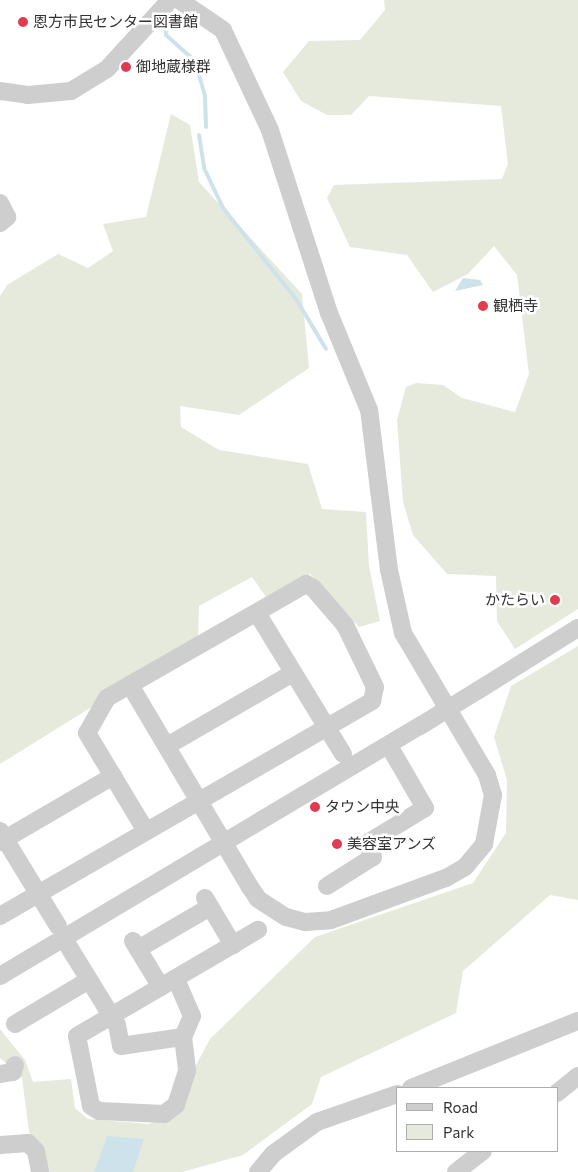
<!DOCTYPE html>
<html>
<head>
<meta charset="utf-8">
<style>
  body { margin:0 }
  #map { position:relative; width:578px; height:1172px; overflow:hidden; background:#fff; font-family:Commissioner,"Noto Sans JP",sans-serif }
  div>[style] { position:absolute }
  .green>* { inset:0; background:#e5eadd }
  .water>* { inset:0; background:#cee2ec }
  .stream>* { height:4px; margin:-2px; padding:0 2px; transform-origin:2px; border-radius:2px; background:#cee2ec }
  .minor>* { height:18px; margin:-9px; padding:0 9px; transform-origin:9px; border-radius:9px; background:#cecece }
  .minor-bridge>* { height:18px; margin:-9px; padding:0 9px; transform-origin:9px; border-radius:9px; background:#cecece }
  .dots>* { width:14px; height:14px; translate:-50% -50%; box-sizing:border-box; border:2px solid #fff; border-radius:50% }
  span { translate:-50% -50%; white-space:nowrap; text-align:center; line-height:1.15; -webkit-text-stroke:5px #fff; paint-order:stroke }
  .poi-label { font-size:15px; color:#313131 }
  .left { translate:0 -50%; text-align:left }
  .right { translate:-100% -50%; text-align:right }
  .legend { position:absolute; left:396px; top:1087px; width:162px; height:65px; box-sizing:border-box; background:#fff; border:1px solid #adadad; margin:0; padding:6px 9px; list-style:none; font-size:15px; color:#313131 }
  .legend li { display:flex; align-items:center; gap:10px; height:25px }
  .legend b { width:25px; border:1px solid #adadad }
</style>
</head>
<body>
<div id="map">
  <div class="green">
    <i style="clip-path:polygon(384px 0,578px 0,578px 609px,515px 649px,497px 621px,496px 576px,447px 574px,413px 535px,403px 502px,397px 420px,406px 387px,416px 383px,443px 385px,462px 398px,515px 412px,529px 374px,517px 275px,494px 246px,468px 274px,433px 292px,407px 255px,350px 247px,327px 198px,334px 185px,502px 179px,508px 164px,501px 106px,369px 96px,351px 115px,327px 115px,301px 101px,283px 72px,309px 41px,360px 40px,385px 10px)"></i>
    <i style="clip-path:polygon(171px 114px,190px 125px,199px 182px,302px 294px,309px 368px,239px 415px,180px 406px,181px 427px,219px 450px,308px 464px,322px 509px,366px 512px,369px 566px,380px 621px,359px 627px,310px 574px,266px 597px,252px 577px,199px 606px,198px 641px,0 764px,0 296px,7px 285px,58px 254px,88px 268px,113px 251px,103px 224px,146px 217px)"></i>
    <i style="clip-path:polygon(578px 646px,578px 900px,550px 895px,463px 971px,456px 1013px,321px 1077px,312px 1104px,243px 1155px,182px 1172px,41px 1172px,29px 1131px,22px 1078px,0 1058px,0 1029px,25px 1060px,33px 1082px,71px 1079px,75px 1108px,88px 1119px,149px 1124px,168px 1117px,210px 1039px,315px 937px,473px 883px,506px 833px,507px 780px,494px 737px,511px 686px)"></i>
  </div>
  <div class="water">
    <i style="clip-path:polygon(463px 278px,480px 280px,483px 285px,455px 291px)"></i>
    <i style="clip-path:polygon(107px 1136px,144px 1139px,133px 1172px,94px 1172px)"></i>
  </div>
  <div class="stream">
    <i style="left:164px;top:16px;width:19px;rotate:84deg"></i>
    <i style="left:166px;top:35px;width:39px;rotate:42deg"></i>
    <i style="left:195px;top:61px;width:37px;rotate:74deg"></i>
    <i style="left:205px;top:97px;width:30px;rotate:88deg"></i>
    <i style="left:199px;top:135px;width:33px;rotate:81deg"></i>
    <i style="left:204px;top:168px;width:44px;rotate:64.6deg"></i>
    <i style="left:223px;top:208px;width:117px;rotate:51.3deg"></i>
    <i style="left:296px;top:299px;width:58px;rotate:59deg"></i>
  </div>
  <div class="minor">
    <i style="left:0;top:91px;width:28px;rotate:8deg"></i>
    <i style="left:28px;top:95px;width:43px;rotate:-5.3deg"></i>
    <i style="left:71px;top:91px;width:42px;rotate:-31.4deg"></i>
    <i style="left:107px;top:69px;width:93px;rotate:-47.6deg"></i>
    <i style="left:0;top:203px;width:16px;rotate:63deg"></i>
    <i style="left:7px;top:217px;width:9px;rotate:139deg"></i>
    <i style="left:257px;top:613px;width:165px;rotate:58.6deg"></i>
    <i style="left:130px;top:685px;width:235px;rotate:59.3deg"></i>
    <i style="left:250px;top:887px;width:14px;rotate:56deg"></i>
    <i style="left:258px;top:899px;width:33px;rotate:33deg"></i>
    <i style="left:286px;top:917px;width:20px;rotate:15deg"></i>
    <i style="left:305px;top:922px;width:26px;rotate:-4deg"></i>
    <i style="left:331px;top:920px;width:122px;rotate:-20.1deg"></i>
    <i style="left:446px;top:878px;width:22px;rotate:-30deg"></i>
    <i style="left:465px;top:867px;width:30px;rotate:-50deg"></i>
    <i style="left:484px;top:844px;width:50px;rotate:-79.6deg"></i>
    <i style="left:493px;top:795px;width:21px;rotate:-107deg"></i>
    <i style="left:487px;top:775px;width:165px;rotate:-120.6deg"></i>
    <i style="left:403px;top:633px;width:65px;rotate:-102.5deg"></i>
    <i style="left:389px;top:570px;width:161px;rotate:-97.1deg"></i>
    <i style="left:369px;top:410px;width:105px;rotate:-112.4deg"></i>
    <i style="left:329px;top:313px;width:192px;rotate:-107.9deg"></i>
    <i style="left:270px;top:130px;width:110px;rotate:-115.2deg"></i>
    <i style="left:223px;top:30px;width:53px;rotate:-145.7deg"></i>
    <i style="left:477px;top:691px;width:119px;rotate:-32deg"></i>
    <i style="left:167px;top:746px;width:146px;rotate:-30.1deg"></i>
    <i style="left:0;top:831px;width:111px;rotate:58.6deg"></i>
    <i style="left:0;top:842px;width:131px;rotate:-30.3deg"></i>
    <i style="left:327px;top:886px;width:54px;rotate:-32.2deg"></i>
    <i style="left:373px;top:857px;width:15px;rotate:-118deg"></i>
    <i style="left:366px;top:844px;width:69px;rotate:-31.4deg"></i>
    <i style="left:425px;top:808px;width:72px;rotate:-120.1deg"></i>
    <i style="left:205px;top:898px;width:55px;rotate:59.2deg"></i>
    <i style="left:0;top:916px;width:430px;rotate:-30deg"></i>
    <i style="left:372px;top:701px;width:14px;rotate:-78deg"></i>
    <i style="left:375px;top:687px;width:69px;rotate:-115.8deg"></i>
    <i style="left:345px;top:625px;width:49px;rotate:-130.9deg"></i>
    <i style="left:313px;top:588px;width:8px;rotate:-150deg"></i>
    <i style="left:306px;top:584px;width:229px;rotate:150.2deg"></i>
    <i style="left:107px;top:698px;width:40px;rotate:119.7deg"></i>
    <i style="left:87px;top:733px;width:114px;rotate:59deg"></i>
    <i style="left:64px;top:939px;width:101px;rotate:58.4deg"></i>
    <i style="left:117px;top:1025px;width:21px;rotate:79deg"></i>
    <i style="left:121px;top:1046px;width:63px;rotate:-8.3deg"></i>
    <i style="left:133px;top:941px;width:54px;rotate:58.7deg"></i>
    <i style="left:138px;top:949px;width:83px;rotate:-30.3deg"></i>
    <i style="left:0;top:976px;width:489px;rotate:-30.8deg"></i>
    <i style="left:176px;top:979px;width:40px;rotate:66.6deg"></i>
    <i style="left:192px;top:1016px;width:23px;rotate:113deg"></i>
    <i style="left:183px;top:1037px;width:34px;rotate:83deg"></i>
    <i style="left:187px;top:1071px;width:36px;rotate:108deg"></i>
    <i style="left:176px;top:1105px;width:15px;rotate:143deg"></i>
    <i style="left:164px;top:1114px;width:65px;rotate:-177.4deg"></i>
    <i style="left:99px;top:1111px;width:9px;rotate:-148deg"></i>
    <i style="left:91px;top:1106px;width:71px;rotate:-101.3deg"></i>
    <i style="left:77px;top:1036px;width:210px;rotate:-30.4deg"></i>
    <i style="left:15px;top:1024px;width:86px;rotate:-30.7deg"></i>
    <i style="left:0;top:1074px;width:13px;rotate:-9deg"></i>
    <i style="left:13px;top:1072px;width:7px;rotate:-74deg"></i>
    <i style="left:411px;top:1088px;width:180px;rotate:-21.9deg"></i>
    <i style="left:557px;top:1093px;width:27px;rotate:-39deg"></i>
    <i style="left:0;top:1145px;width:28px;rotate:-4deg"></i>
    <i style="left:28px;top:1143px;width:11px;rotate:45deg"></i>
    <i style="left:36px;top:1151px;width:21px;rotate:79deg"></i>
    <i style="left:258px;top:1172px;width:23px;rotate:-50deg"></i>
    <i style="left:273px;top:1154px;width:54px;rotate:-36deg"></i>
    <i style="left:317px;top:1122px;width:85px;rotate:-19.3deg"></i>
    <i style="left:456px;top:1172px;width:34px;rotate:-38deg"></i>
  </div>
  <div class="minor-bridge">
    <i style="left:420px;top:726px;width:67px;rotate:-31.6deg"></i>
  </div>
  <div class="dots">
    <i style="left:23px;top:22px;background:#e03c51"></i>
    <i style="left:126px;top:67px;background:#e03c51"></i>
    <i style="left:483px;top:306px;background:#e03c51"></i>
    <i style="left:555px;top:600px;background:#e03c51"></i>
    <i style="left:315px;top:807px;background:#e03c51"></i>
    <i style="left:337px;top:844px;background:#e03c51"></i>
  </div>
  <div class="poi-label">
    <span class="left" style="left:33px;top:22px">恩方市民センター図書館</span>
    <span class="left" style="left:136px;top:67px">御地蔵様群</span>
    <span class="left" style="left:493px;top:306px">観栖寺</span>
    <span class="right" style="left:545px;top:600px">かたらい</span>
    <span class="left" style="left:325px;top:807px">タウン中央</span>
    <span class="left" style="left:347px;top:844px">美容室アンズ</span>
  </div>
  <ul class="legend">
  <li><b style="height:6px;background:#cecece"></b>Road</li>
  <li><b style="height:14px;background:#e5eadd"></b>Park</li>
  </ul>
</div>
</body>
</html>
